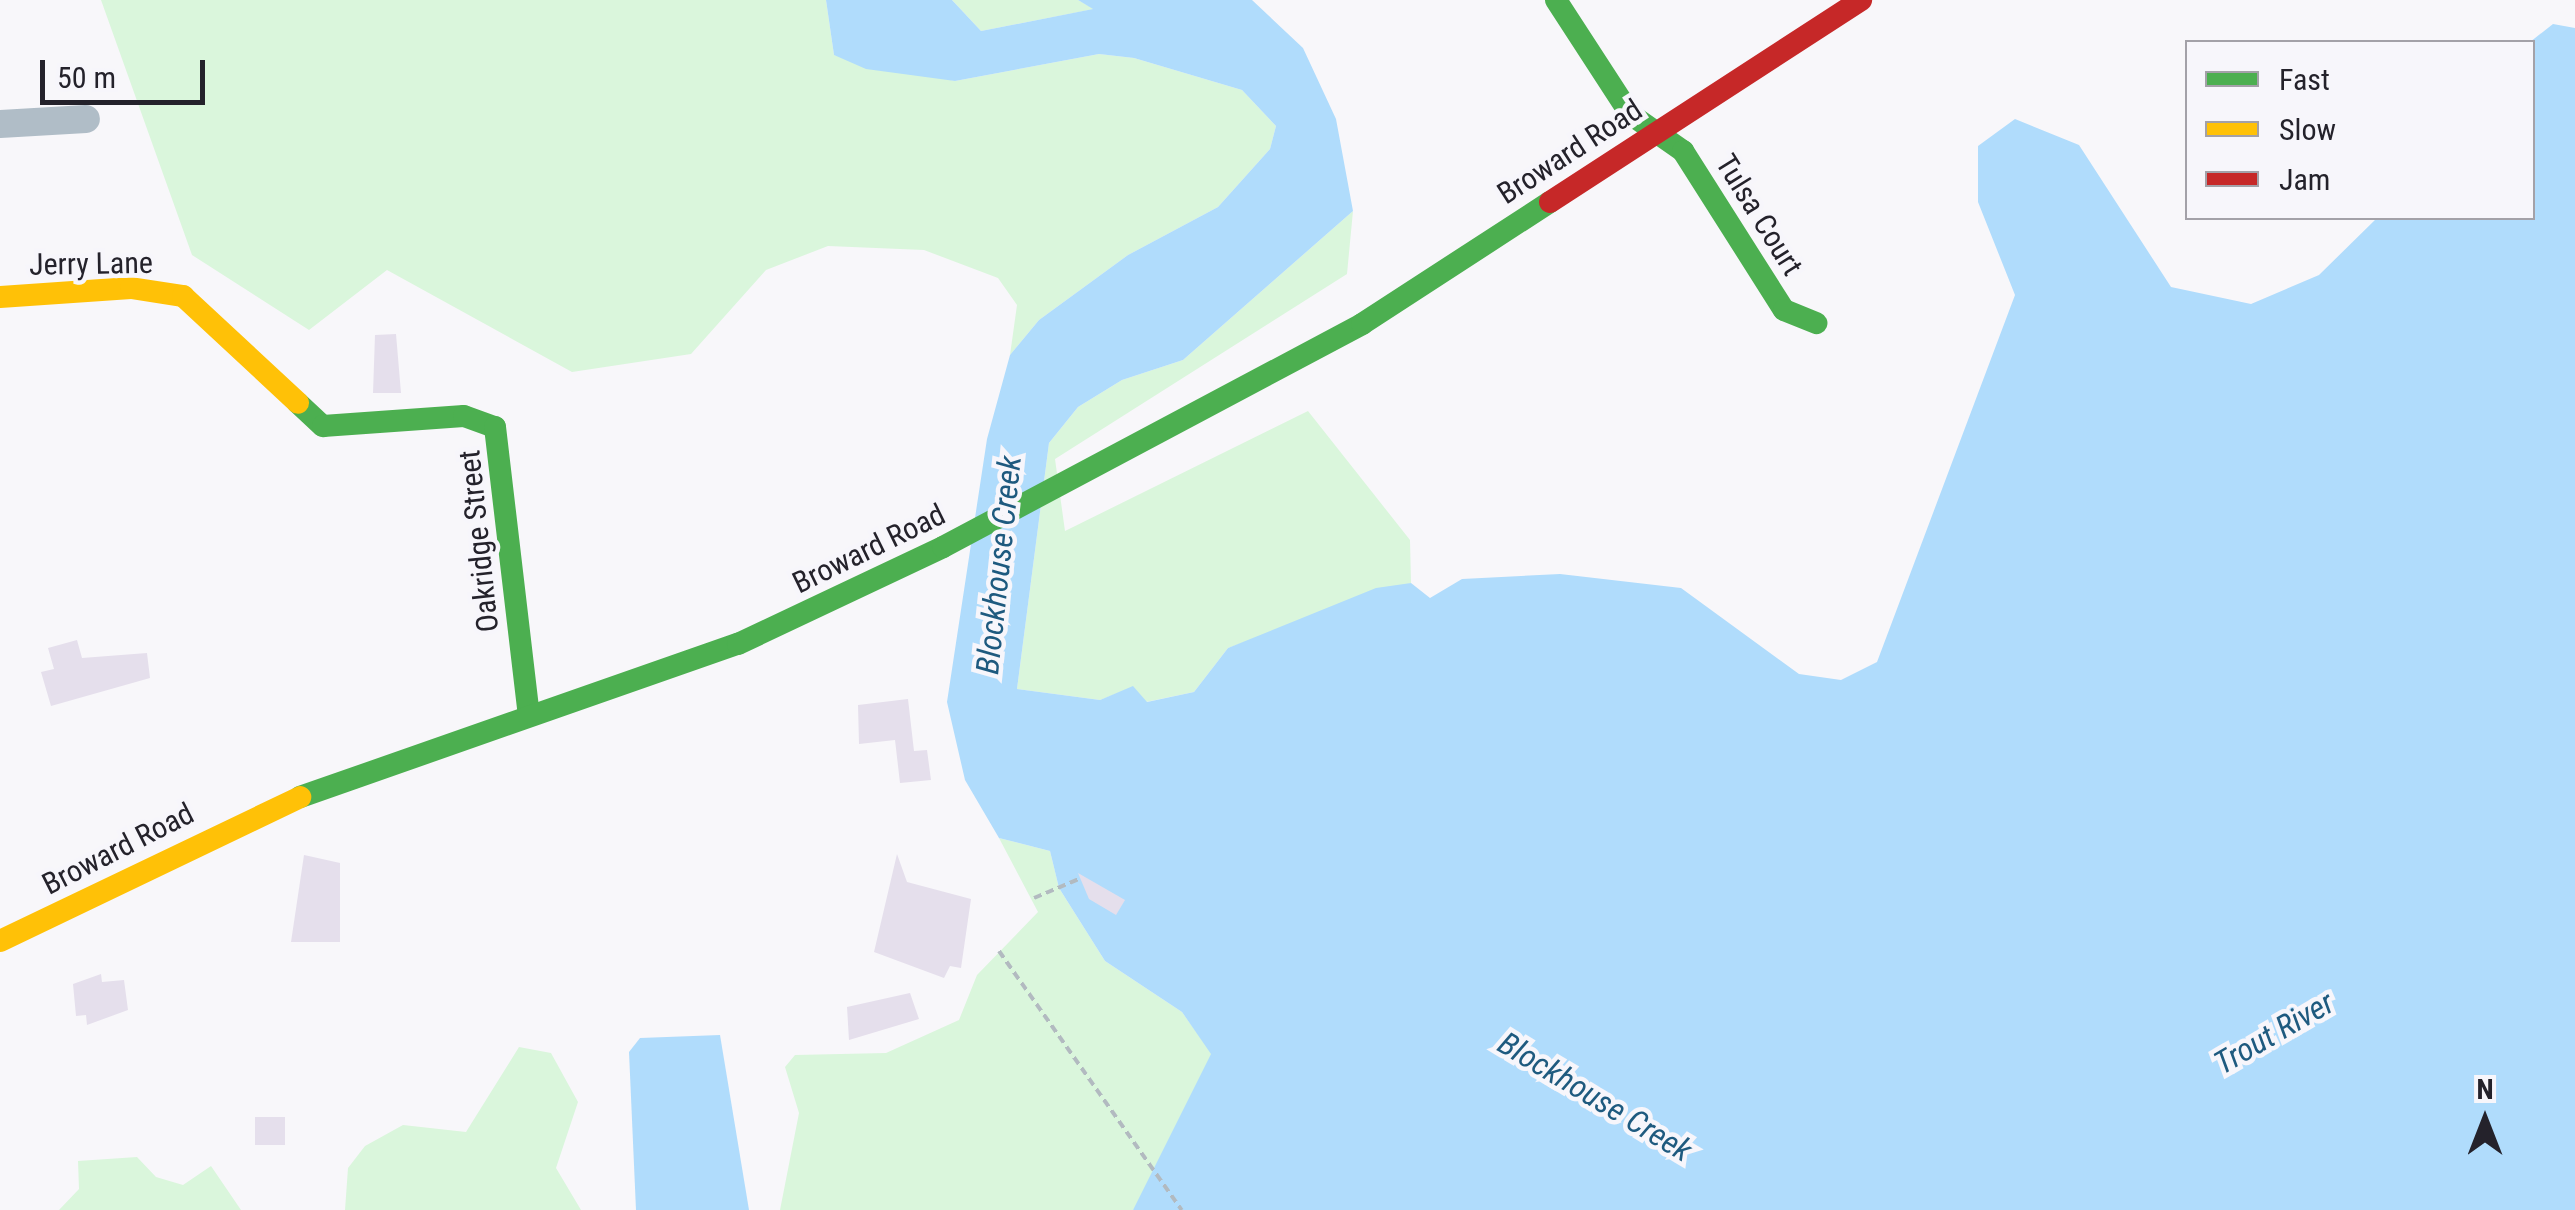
<!DOCTYPE html>
<html>
<head>
<meta charset="utf-8">
<style>
  body { margin:0 }
  #map { position:relative; width:2575px; height:1210px; overflow:hidden; background:#f8f7fa; font-family:"Roboto Condensed",sans-serif }
  div>[style] { position:absolute }
  .green>* { inset:0; background:#daf6dc }
  .water>* { inset:0; background:#b0dcfc }
  .building>* { inset:0; background:#e5dfec }
  .path>* { height:4px; margin-top:-2px; transform-origin:0; background:repeating-linear-gradient(90deg,#b2bac0 0 8px,transparent 0 13px) }
  .street>* { height:28px; margin:-14px; padding:0 14px; transform-origin:14px; border-radius:14px; background:#b0bdc7 }
  .fast>* { height:22px; margin:-11px; padding:0 11px; transform-origin:11px; border-radius:11px; background:#4caf50 }
  .slow>* { height:22px; margin:-11px; padding:0 11px; transform-origin:11px; border-radius:11px; background:#ffc107 }
  .jam>* { height:22px; margin:-11px; padding:0 11px; transform-origin:11px; border-radius:11px; background:#c62828 }
  span { translate:-50% -50%; white-space:nowrap; text-align:center; line-height:1.15; -webkit-text-stroke:9px #f7f6fb; paint-order:stroke }
  .street-label { font-size:30px; color:#24222b }
  .water-label { font-size:32px; color:#1e5a7f; font-style:italic }
  .legend { position:absolute; left:2185px; top:40px; width:350px; height:180px; box-sizing:border-box; background:#f7f6fb; border:2px solid #a3a1a8; margin:0; padding:12px 18px; list-style:none; font-size:30px; color:#24222b }
  .legend li { display:flex; align-items:center; gap:20px; height:50px }
  .legend b { width:50px; border:2px solid #a3a1a8 }
  .north { position:absolute; left:2435px; top:1070px; width:100px; height:100px; -webkit-text-stroke:8px #f7f6fb; paint-order:stroke; rotate:0deg; font-size:28px; font-weight:700; line-height:40px; text-align:center; color:#24222b }
  .north::after { content:''; display:block; margin:auto; width:35px; height:45px; background:#24222b; clip-path:polygon(50% 0,100% 100%,50% 72%,0 100%) }
  .scale { position:absolute; left:40px; top:60px; width:165px; height:45px; box-sizing:border-box; border:5px solid #24222b; border-top:0; padding-left:12px; font-size:30px; line-height:35px; white-space:nowrap; color:#24222b; -webkit-text-stroke:8px #f7f6fb; paint-order:stroke }
</style>
</head>
<body>
<div id="map">
  <div class="green">
    <i style="clip-path:polygon(101px 0,826px 0,834px 55px,955px 81px,1099px 54px,1134px 58px,1242px 90px,1276px 126px,1270px 149px,1218px 207px,1128px 255px,1039px 320px,1010px 355px,1017px 305px,998px 278px,924px 250px,828px 246px,766px 270px,691px 354px,572px 372px,387px 270px,309px 330px,192px 255px)"></i>
    <i style="clip-path:polygon(952px 0,1078px 0,1094px 9px,981px 31px)"></i>
    <i style="clip-path:polygon(1353px 211px,1347px 274px,1055px 459px,1065px 531px,1308px 411px,1410px 540px,1411px 583px,1228px 648px,1194px 692px,1146px 702px,1133px 687px,1100px 700px,1017px 689px,1049px 443px,1078px 407px,1122px 380px,1183px 360px)"></i>
    <i style="clip-path:polygon(999px 838px,1050px 851px,1059px 888px,1105px 961px,1182px 1012px,1212px 1054px,1144px 1197px,1133px 1210px,780px 1210px,799px 1113px,785px 1067px,795px 1055px,886px 1053px,959px 1020px,977px 975px,1038px 912px)"></i>
    <i style="clip-path:polygon(519px 1047px,551px 1053px,578px 1102px,556px 1168px,581px 1210px,345px 1210px,348px 1168px,365px 1146px,403px 1125px,466px 1132px)"></i>
    <i style="clip-path:polygon(137px 1157px,156px 1177px,183px 1185px,211px 1166px,241px 1210px,59px 1210px,79px 1189px,78px 1161px)"></i>
  </div>
  <div class="water">
    <i style="clip-path:polygon(826px 0,952px 0,981px 31px,1093px 9px,1078px 0,1252px 0,1303px 48px,1336px 119px,1353px 211px,1183px 360px,1122px 380px,1078px 407px,1049px 443px,1017px 689px,1100px 700px,1133px 686px,1147px 702px,1194px 692px,1228px 648px,1376px 588px,1411px 583px,1430px 598px,1462px 579px,1560px 574px,1681px 588px,1799px 674px,1841px 680px,1877px 662px,2015px 295px,1978px 202px,1978px 146px,2015px 119px,2079px 145px,2171px 287px,2251px 304px,2319px 275px,2377px 218px,2532px 218px,2530px 42px,2553px 24px,2575px 28px,2575px 1210px,1133px 1210px,1211px 1054px,1182px 1012px,1105px 961px,1059px 888px,1050px 851px,999px 838px,965px 780px,947px 702px,987px 439px,1010px 355px,1039px 320px,1128px 255px,1218px 207px,1270px 149px,1276px 126px,1242px 90px,1134px 58px,1099px 54px,955px 81px,866px 69px,834px 55px)"></i>
    <i style="clip-path:polygon(720px 1035px,749px 1210px,636px 1210px,629px 1052px,640px 1038px)"></i>
  </div>
  <div class="building">
    <i style="clip-path:polygon(396px 334px,401px 393px,373px 393px,375px 335px)"></i>
    <i style="clip-path:polygon(77px 640px,82px 658px,147px 653px,150px 678px,51px 706px,41px 672px,54px 669px,48px 648px)"></i>
    <i style="clip-path:polygon(908px 699px,914px 751px,927px 750px,931px 780px,900px 783px,895px 740px,859px 744px,858px 705px)"></i>
    <i style="clip-path:polygon(897px 854px,907px 882px,971px 899px,961px 968px,950px 966px,944px 978px,874px 952px)"></i>
    <i style="clip-path:polygon(304px 855px,340px 863px,340px 942px,291px 942px)"></i>
    <i style="clip-path:polygon(1078px 873px,1125px 900px,1116px 915px,1089px 899px)"></i>
    <i style="clip-path:polygon(101px 974px,102px 982px,124px 980px,128px 1010px,87px 1025px,86px 1015px,76px 1016px,73px 984px)"></i>
    <i style="clip-path:polygon(910px 993px,919px 1019px,849px 1040px,847px 1007px)"></i>
    <i style="clip-path:polygon(255px 1117px,285px 1117px,285px 1145px,255px 1145px)"></i>
  </div>
  <div class="path">
    <i style="left:1034px;top:898px;width:49px;rotate:-22.9deg"></i>
    <i style="left:999px;top:951px;width:317px;rotate:54.8deg"></i>
  </div>
  <div class="street">
    <i style="left:0;top:124px;width:86px;rotate:-3.3deg"></i>
  </div>
  <div class="fast">
    <i style="left:1556px;top:0;width:136px;rotate:57deg"></i>
    <i style="left:1630px;top:114px;width:65px;rotate:34.9deg"></i>
    <i style="left:1683px;top:151px;width:188px;rotate:57.6deg"></i>
    <i style="left:1784px;top:310px;width:35px;rotate:22deg"></i>
    <i style="left:298px;top:403px;width:34px;rotate:43deg"></i>
    <i style="left:323px;top:426px;width:141px;rotate:-4.1deg"></i>
    <i style="left:464px;top:416px;width:33px;rotate:20deg"></i>
    <i style="left:495px;top:427px;width:291px;rotate:83.3deg"></i>
    <i style="left:300px;top:797px;width:464px;rotate:-19.3deg"></i>
    <i style="left:738px;top:644px;width:227px;rotate:-25.3deg"></i>
    <i style="left:943px;top:547px;width:475px;rotate:-28deg"></i>
    <i style="left:1362px;top:324px;width:224px;rotate:-33deg"></i>
  </div>
  <div class="slow">
    <i style="left:0;top:297px;width:131px;rotate:-3.9deg"></i>
    <i style="left:131px;top:288px;width:53px;rotate:8.7deg"></i>
    <i style="left:183px;top:296px;width:157px;rotate:42.9deg"></i>
    <i style="left:0;top:941px;width:333px;rotate:-25.6deg"></i>
  </div>
  <div class="jam">
    <i style="left:1550px;top:202px;width:371px;rotate:-33deg"></i>
  </div>
  <div class="street-label">
    <span style="left:1570px;top:152px;rotate:-33deg">Broward Road</span>
    <span style="left:1759px;top:215px;rotate:58deg">Tulsa Court</span>
    <span style="left:91px;top:264px;rotate:-1deg">Jerry Lane</span>
    <span style="left:479px;top:541px;rotate:-96deg">Oakridge Street</span>
    <span style="left:869px;top:549px;rotate:-26deg">Broward Road</span>
    <span style="left:118px;top:849px;rotate:-27deg">Broward Road</span>
  </div>
  <div class="water-label">
    <span style="left:999px;top:565px;rotate:-84deg">Blockhouse Creek</span>
    <span style="left:2274px;top:1033px;rotate:-30deg">Trout River</span>
    <span style="left:1595px;top:1097px;rotate:31deg">Blockhouse Creek</span>
  </div>
  <ul class="legend">
  <li><b style="height:12px;background:#4caf50"></b>Fast</li>
  <li><b style="height:12px;background:#ffc107"></b>Slow</li>
  <li><b style="height:12px;background:#c62828"></b>Jam</li>
  </ul>
  <div class="north">N</div>
  <div class="scale">50 m</div>
</div>
</body>
</html>
